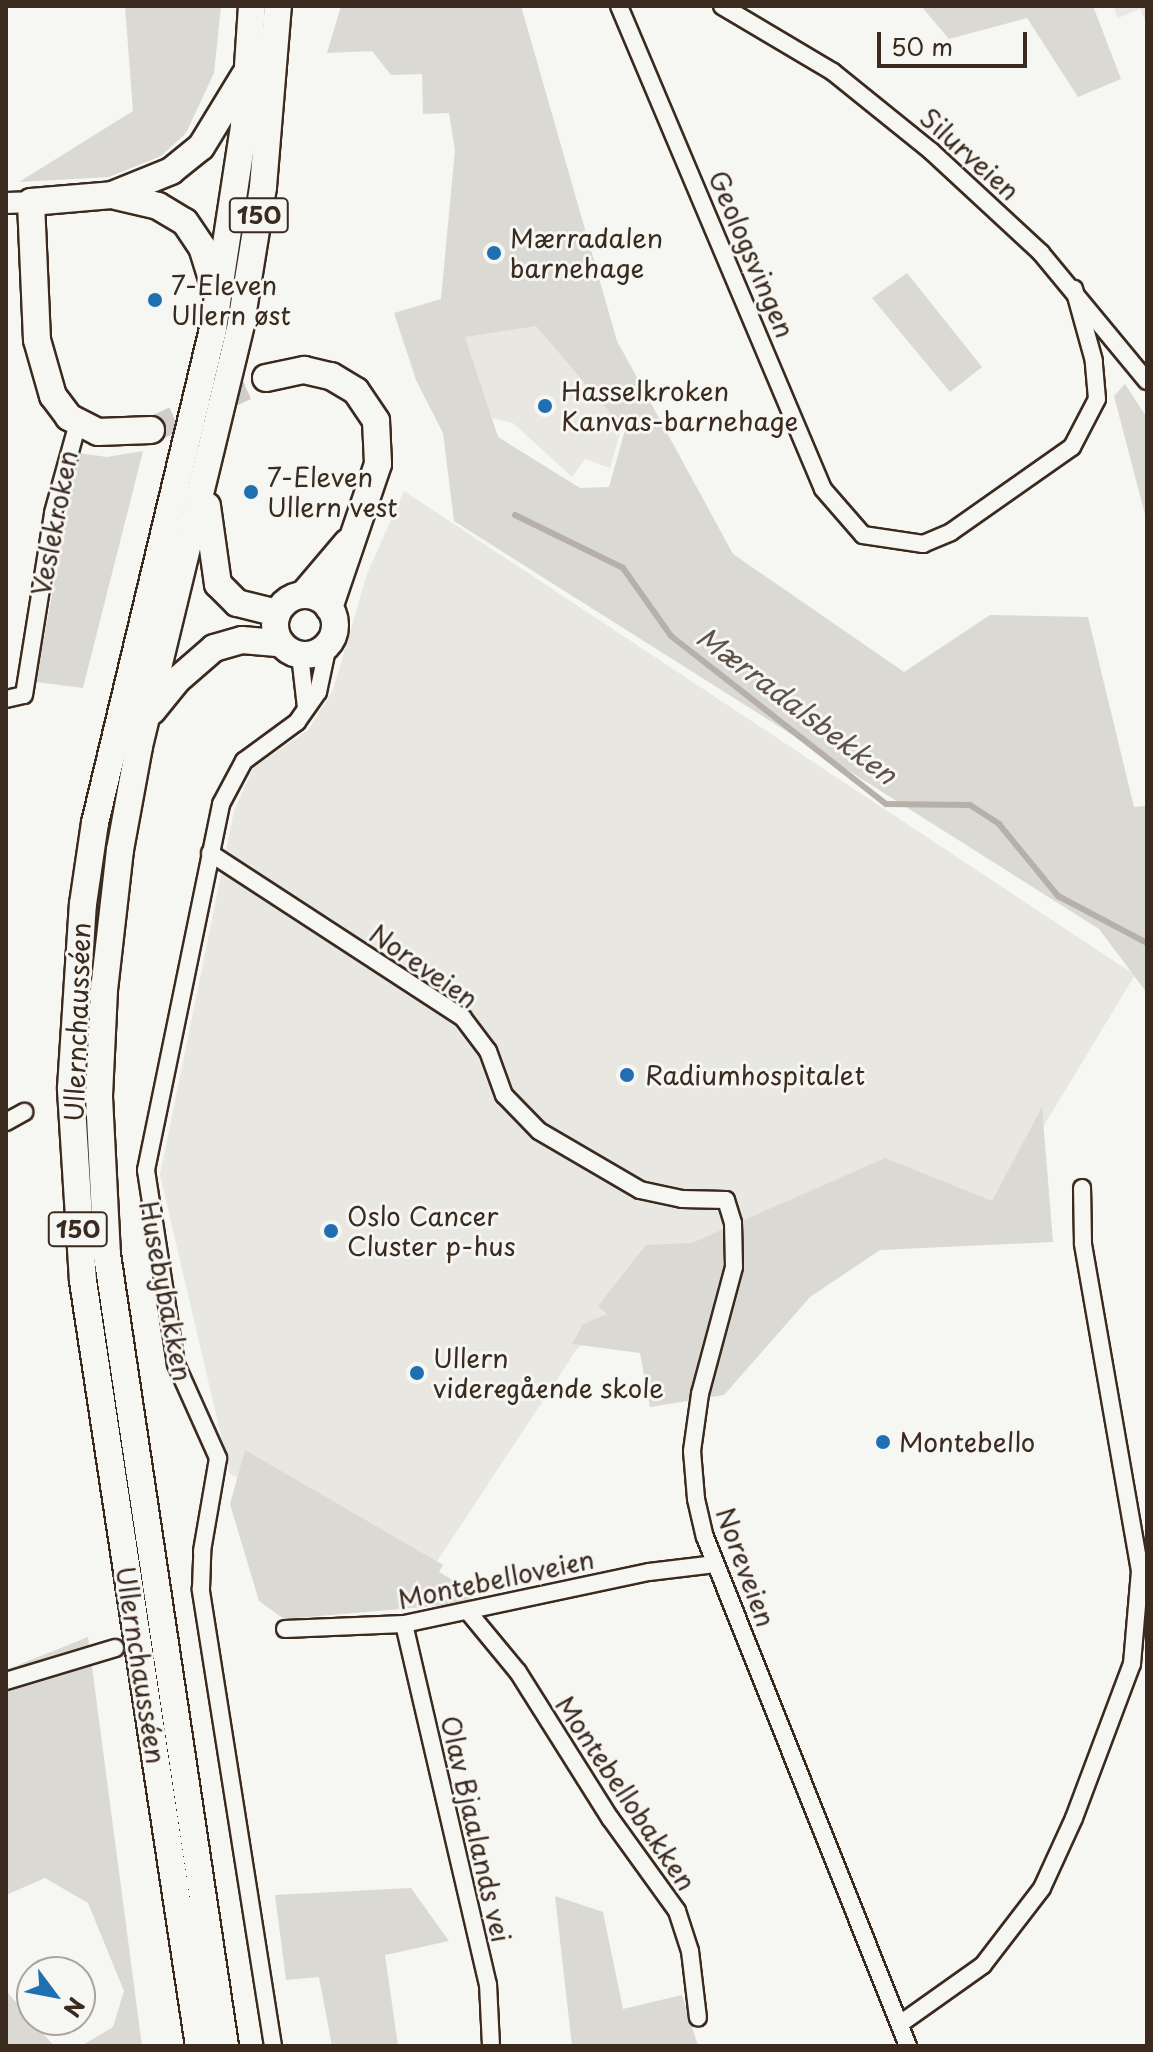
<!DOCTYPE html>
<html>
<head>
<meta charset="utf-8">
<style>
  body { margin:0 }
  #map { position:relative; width:1153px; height:2052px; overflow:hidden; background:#f6f6f2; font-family:"Playpen Sans",sans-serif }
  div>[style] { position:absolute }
  .built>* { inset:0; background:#e8e7e2 }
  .green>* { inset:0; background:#dad9d3 }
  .stream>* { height:6px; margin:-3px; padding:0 3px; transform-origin:3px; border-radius:3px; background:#b6b0a9 }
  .trunk-tunnel>* { height:26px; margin-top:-13px; transform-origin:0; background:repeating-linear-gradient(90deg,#d1cdc8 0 26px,transparent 0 39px) }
  .roads { filter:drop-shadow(2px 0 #3b2a1e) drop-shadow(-2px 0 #3b2a1e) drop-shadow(0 2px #3b2a1e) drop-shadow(0 -2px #3b2a1e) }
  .minor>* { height:16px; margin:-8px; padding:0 8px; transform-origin:8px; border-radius:8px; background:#f6f6f2 }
  .tertiary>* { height:20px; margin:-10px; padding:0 10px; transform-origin:10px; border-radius:10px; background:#f6f6f2 }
  .trunk>* { height:26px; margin:-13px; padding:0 13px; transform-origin:13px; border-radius:13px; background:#f6f6f2 }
  .trunk>.ring { margin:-13px; padding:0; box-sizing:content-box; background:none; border:26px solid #f6f6f2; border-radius:50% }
  .dots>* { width:22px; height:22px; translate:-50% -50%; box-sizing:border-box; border:4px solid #f6f6f2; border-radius:50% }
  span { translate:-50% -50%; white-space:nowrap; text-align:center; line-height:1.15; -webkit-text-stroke:6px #f6f6f2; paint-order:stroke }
  .shield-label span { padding:2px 6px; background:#f6f6f2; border:2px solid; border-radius:6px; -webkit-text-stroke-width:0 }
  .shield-label { font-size:24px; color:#3b2a1e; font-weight:700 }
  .street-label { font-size:26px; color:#3b2a1e }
  .poi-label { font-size:26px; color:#3b2a1e }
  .left { translate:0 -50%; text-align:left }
  .water-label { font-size:28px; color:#605248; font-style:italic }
  .frame { position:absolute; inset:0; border:8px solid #3b2a1e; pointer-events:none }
  .north { position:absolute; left:16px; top:1956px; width:80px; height:80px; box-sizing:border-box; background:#f6f6f2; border:2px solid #aba49d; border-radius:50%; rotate:122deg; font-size:22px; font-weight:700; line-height:32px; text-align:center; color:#3b2a1e }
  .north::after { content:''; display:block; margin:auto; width:28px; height:36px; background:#1f6fb2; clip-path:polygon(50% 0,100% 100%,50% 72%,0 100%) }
  .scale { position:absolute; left:877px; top:32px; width:150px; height:36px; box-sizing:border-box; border:4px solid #3b2a1e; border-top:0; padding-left:10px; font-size:24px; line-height:28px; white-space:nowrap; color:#3b2a1e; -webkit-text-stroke:6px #f6f6f2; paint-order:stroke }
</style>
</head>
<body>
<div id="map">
  <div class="built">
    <i style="clip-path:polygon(1113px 6px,1147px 6px,1147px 24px,1140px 9px,1118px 18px)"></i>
    <i style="clip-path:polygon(412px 323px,584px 324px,625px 416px,610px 468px,585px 459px,572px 477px,513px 423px,478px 415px)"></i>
    <i style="clip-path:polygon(404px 491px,1135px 975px,994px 1208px,738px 1234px,577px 1349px,428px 1575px,230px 1474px,160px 1175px,234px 811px,253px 768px,308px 730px,333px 690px,367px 574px)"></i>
  </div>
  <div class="green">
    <i style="clip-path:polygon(125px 6px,221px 6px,214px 73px,186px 133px,161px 156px,109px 177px,19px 182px,133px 111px)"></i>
    <i style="clip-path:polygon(evenodd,341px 6px,521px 6px,617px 341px,733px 554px,904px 672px,990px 615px,1088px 617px,1134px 807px,1147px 806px,1147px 993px,1099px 929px,454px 521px,443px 433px,416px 380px,394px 313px,441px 299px,455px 150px,449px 113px,423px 114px,422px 74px,391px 75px,372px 51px,327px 53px,341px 6px,536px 326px,625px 430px,609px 487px,580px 488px,498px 437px,465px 337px,536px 326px)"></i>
    <i style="clip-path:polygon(921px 6px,1093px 6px,1121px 79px,1078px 97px,1027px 18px,949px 39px)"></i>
    <i style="clip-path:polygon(907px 273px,982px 367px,950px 392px,872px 298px)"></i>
    <i style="clip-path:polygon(1125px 384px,1147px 418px,1147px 522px,1114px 396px)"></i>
    <i style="clip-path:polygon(143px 451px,83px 688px,36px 682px,78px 453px,107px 457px)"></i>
    <i style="clip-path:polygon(1042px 1107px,1053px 1242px,880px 1250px,810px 1297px,724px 1395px,650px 1407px,640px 1353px,572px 1344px,583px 1324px,607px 1314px,598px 1306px,646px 1245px,692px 1243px,885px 1158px,992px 1201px)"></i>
    <i style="clip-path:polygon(245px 1450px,443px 1565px,439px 1572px,469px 1590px,470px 1603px,284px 1619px,259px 1601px,230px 1504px)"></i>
    <i style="clip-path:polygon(88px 1637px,142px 2046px,81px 2046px,113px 2027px,124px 1991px,88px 1903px,45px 1878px,6px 1895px,6px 1670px)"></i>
    <i style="clip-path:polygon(411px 1888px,449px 1941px,385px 1955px,398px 2046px,332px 2046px,319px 1977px,286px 1980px,275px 1895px)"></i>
    <i style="clip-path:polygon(555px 1896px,603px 1912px,623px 2009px,682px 1995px,698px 2046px,572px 2046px)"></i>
    <i style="clip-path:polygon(6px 1992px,8px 1993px,54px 2046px,6px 2046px)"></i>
  </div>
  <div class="stream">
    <i style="left:515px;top:515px;width:120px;rotate:26.1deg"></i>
    <i style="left:623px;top:568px;width:83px;rotate:54.8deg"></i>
    <i style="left:671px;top:636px;width:273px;rotate:38deg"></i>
    <i style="left:886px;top:804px;width:84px;rotate:0.7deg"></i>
    <i style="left:970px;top:805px;width:35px;rotate:33deg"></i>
    <i style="left:999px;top:824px;width:93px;rotate:50.7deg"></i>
    <i style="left:1058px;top:896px;width:101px;rotate:27.8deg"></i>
  </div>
  <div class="trunk-tunnel">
    <i style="left:151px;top:430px;width:126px;rotate:-24.3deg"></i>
  </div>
  <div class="roads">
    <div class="minor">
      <i style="left:619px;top:6px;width:524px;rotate:67.1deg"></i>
      <i style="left:823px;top:489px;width:61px;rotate:49deg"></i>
      <i style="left:863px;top:535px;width:61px;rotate:8.5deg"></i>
      <i style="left:923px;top:544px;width:30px;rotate:-23deg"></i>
      <i style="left:951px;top:532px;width:148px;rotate:-35.1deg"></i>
      <i style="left:1072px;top:447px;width:54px;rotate:-62.5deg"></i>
      <i style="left:1097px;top:399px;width:38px;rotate:-95deg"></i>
      <i style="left:1094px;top:361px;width:75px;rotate:-105.5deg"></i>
      <i style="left:722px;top:6px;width:129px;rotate:30.7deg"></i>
      <i style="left:833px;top:72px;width:126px;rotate:38.9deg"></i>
      <i style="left:931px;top:151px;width:150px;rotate:42.8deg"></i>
      <i style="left:1041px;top:253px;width:166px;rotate:50.4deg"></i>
      <i style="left:300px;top:655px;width:53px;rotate:83.5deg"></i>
      <i style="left:6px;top:699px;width:18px;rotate:-13deg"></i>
      <i style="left:24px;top:695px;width:184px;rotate:-80.9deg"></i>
      <i style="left:53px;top:513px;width:93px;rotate:-74.5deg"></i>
      <i style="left:210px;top:853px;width:302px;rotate:33.1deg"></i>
      <i style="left:463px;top:1018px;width:41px;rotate:52.9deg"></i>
      <i style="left:488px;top:1051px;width:47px;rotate:70deg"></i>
      <i style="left:504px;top:1095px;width:50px;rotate:45.8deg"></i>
      <i style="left:539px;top:1131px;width:117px;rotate:30.3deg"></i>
      <i style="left:640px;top:1190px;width:43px;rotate:12.1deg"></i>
      <i style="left:682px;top:1199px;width:44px;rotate:1.3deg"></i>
      <i style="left:726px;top:1200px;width:24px;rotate:73deg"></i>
      <i style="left:733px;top:1223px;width:44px;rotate:88.7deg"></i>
      <i style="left:734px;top:1267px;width:131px;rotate:105deg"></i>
      <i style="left:700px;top:1394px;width:58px;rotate:98deg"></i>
      <i style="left:692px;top:1451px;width:48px;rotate:85.2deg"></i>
      <i style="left:696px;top:1499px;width:39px;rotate:77deg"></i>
      <i style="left:705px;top:1537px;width:548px;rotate:68.26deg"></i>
      <i style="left:6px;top:1122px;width:21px;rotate:-29deg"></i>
      <i style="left:470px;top:1614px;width:75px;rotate:50.4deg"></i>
      <i style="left:518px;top:1672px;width:173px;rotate:57.8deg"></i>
      <i style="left:610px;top:1818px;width:115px;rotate:54.2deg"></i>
      <i style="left:677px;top:1911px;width:42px;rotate:72deg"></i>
      <i style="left:690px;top:1951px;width:67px;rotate:83.2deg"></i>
      <i style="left:404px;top:1624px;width:370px;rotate:76.9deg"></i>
      <i style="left:488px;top:1984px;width:62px;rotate:87.2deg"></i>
      <i style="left:285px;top:1629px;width:119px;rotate:-2.4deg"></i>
      <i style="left:404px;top:1624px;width:250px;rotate:-12deg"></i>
      <i style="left:649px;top:1572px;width:67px;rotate:-6.8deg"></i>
      <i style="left:6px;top:1681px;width:114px;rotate:-16.8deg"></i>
      <i style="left:900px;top:2024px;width:102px;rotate:-35.4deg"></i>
      <i style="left:983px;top:1965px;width:97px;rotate:-52.5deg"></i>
      <i style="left:1042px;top:1888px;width:77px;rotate:-65.4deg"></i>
      <i style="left:1074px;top:1818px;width:165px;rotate:-69.4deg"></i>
      <i style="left:1132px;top:1664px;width:93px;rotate:-85.1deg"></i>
      <i style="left:1140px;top:1571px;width:333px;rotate:-99.9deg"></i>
      <i style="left:1083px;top:1243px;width:55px;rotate:-91deg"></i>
      <i style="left:273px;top:2046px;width:463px;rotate:-99deg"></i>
      <i style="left:201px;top:1589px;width:38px;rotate:-88deg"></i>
      <i style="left:202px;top:1551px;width:94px;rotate:-80.2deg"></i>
      <i style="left:218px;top:1458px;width:103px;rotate:-114.1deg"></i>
      <i style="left:176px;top:1364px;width:196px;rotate:-98.8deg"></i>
      <i style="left:146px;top:1170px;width:374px;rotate:-78.4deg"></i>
      <i style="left:221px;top:804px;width:49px;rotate:-61.9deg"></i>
      <i style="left:244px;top:761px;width:66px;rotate:-36.3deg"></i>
      <i style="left:297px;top:722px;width:37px;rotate:-55deg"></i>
      <i style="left:318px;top:692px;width:48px;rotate:-78deg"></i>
    </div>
    <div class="tertiary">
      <i style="left:6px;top:203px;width:25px;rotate:-2deg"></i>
    </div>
    <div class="trunk">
      <i style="left:116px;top:196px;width:43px;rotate:13.4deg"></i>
      <i style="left:158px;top:206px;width:31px;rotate:31deg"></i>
      <i style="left:185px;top:222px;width:30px;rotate:56deg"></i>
      <i style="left:202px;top:247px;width:47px;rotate:72.7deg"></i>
      <i style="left:266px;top:378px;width:39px;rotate:-12deg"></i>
      <i style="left:304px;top:370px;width:28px;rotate:13deg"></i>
      <i style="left:331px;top:376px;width:29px;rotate:31deg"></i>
      <i style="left:356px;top:391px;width:36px;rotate:56deg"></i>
      <i style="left:376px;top:421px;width:43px;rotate:87.3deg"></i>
      <i style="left:378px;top:464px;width:152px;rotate:108.8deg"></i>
      <i style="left:151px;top:430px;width:53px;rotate:177.8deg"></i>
      <i style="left:98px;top:432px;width:33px;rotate:-153deg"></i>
      <i style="left:69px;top:417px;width:26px;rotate:-127deg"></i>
      <i style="left:53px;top:396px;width:58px;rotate:-105.9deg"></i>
      <i style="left:37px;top:340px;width:138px;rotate:-92.5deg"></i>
      <i style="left:31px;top:202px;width:81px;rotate:-4.9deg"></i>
      <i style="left:112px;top:195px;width:64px;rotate:-22.1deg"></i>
      <i style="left:171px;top:171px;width:38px;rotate:-39deg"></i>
      <i style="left:201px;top:147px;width:84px;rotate:-58.6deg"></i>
      <i style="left:207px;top:506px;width:79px;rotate:82deg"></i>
      <i style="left:218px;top:584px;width:27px;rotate:45deg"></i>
      <i style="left:237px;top:603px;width:41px;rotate:14deg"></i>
      <i class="ring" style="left:275px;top:595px;width:34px;height:34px"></i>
      <i style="left:303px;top:595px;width:68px;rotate:-49.8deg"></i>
      <i style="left:152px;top:711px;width:38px;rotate:-51deg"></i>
      <i style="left:176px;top:681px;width:50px;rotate:-41deg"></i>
      <i style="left:214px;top:648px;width:29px;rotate:-16deg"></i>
      <i style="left:242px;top:640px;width:38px;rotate:5deg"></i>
      <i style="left:199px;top:2046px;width:774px;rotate:-98.62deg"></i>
      <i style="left:83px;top:1281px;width:193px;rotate:-93.6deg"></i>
      <i style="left:71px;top:1088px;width:184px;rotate:-86.3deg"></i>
      <i style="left:83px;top:904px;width:82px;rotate:-81.6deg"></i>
      <i style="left:95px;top:823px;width:508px;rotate:-76.57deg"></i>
      <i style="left:213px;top:329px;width:205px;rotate:-81.3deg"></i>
      <i style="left:244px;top:126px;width:120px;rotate:-86.2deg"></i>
      <i style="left:225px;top:2046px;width:800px;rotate:-98.48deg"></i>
      <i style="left:107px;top:1255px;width:159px;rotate:-92.9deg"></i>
      <i style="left:99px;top:1096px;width:106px;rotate:-87.3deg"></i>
      <i style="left:104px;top:990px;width:141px;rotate:-83.5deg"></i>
      <i style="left:120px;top:850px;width:106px;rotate:-79.6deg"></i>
      <i style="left:139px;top:746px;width:435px;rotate:-76.4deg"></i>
      <i style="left:241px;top:323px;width:138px;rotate:-80.8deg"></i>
      <i style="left:263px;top:187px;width:182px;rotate:-85.3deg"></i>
    </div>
  </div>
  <div class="dots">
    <i style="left:494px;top:253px;background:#1f6fb2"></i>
    <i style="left:155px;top:300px;background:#1f6fb2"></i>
    <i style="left:545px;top:406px;background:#1f6fb2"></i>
    <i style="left:251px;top:492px;background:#1f6fb2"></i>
    <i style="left:627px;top:1075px;background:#1f6fb2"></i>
    <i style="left:331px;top:1231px;background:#1f6fb2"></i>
    <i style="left:417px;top:1373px;background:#1f6fb2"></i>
    <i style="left:883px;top:1442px;background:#1f6fb2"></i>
  </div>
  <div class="shield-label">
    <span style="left:259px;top:215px">150</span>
    <span style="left:78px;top:1229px">150</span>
  </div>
  <div class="street-label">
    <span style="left:970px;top:154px;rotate:42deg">Silurveien</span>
    <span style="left:752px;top:254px;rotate:67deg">Geologsvingen</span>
    <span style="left:54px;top:523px;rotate:-79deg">Veslekroken</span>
    <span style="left:424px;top:966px;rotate:35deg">Noreveien</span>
    <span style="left:77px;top:1022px;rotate:-88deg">Ullernchausséen</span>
    <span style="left:166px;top:1291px;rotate:79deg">Husebybakken</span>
    <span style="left:746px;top:1567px;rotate:70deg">Noreveien</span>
    <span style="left:496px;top:1579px;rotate:-12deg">Montebelloveien</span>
    <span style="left:141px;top:1665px;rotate:81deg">Ullernchausséen</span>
    <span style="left:626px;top:1793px;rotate:56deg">Montebellobakken</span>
    <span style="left:476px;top:1829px;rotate:77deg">Olav Bjaalands vei</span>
  </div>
  <div class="poi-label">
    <span class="left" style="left:510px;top:253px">Mærradalen<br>barnehage</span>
    <span class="left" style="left:171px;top:300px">7-Eleven<br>Ullern øst</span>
    <span class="left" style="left:561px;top:406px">Hasselkroken<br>Kanvas-barnehage</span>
    <span class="left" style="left:267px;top:492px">7-Eleven<br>Ullern vest</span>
    <span class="left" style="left:645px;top:1075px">Radiumhospitalet</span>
    <span class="left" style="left:347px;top:1231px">Oslo Cancer<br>Cluster p-hus</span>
    <span class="left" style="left:433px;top:1373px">Ullern<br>videregående skole</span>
    <span class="left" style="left:899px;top:1442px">Montebello</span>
  </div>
  <div class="water-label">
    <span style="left:797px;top:705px;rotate:37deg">Mærradalsbekken</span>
  </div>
  <div class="frame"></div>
  <div class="north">N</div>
  <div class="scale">50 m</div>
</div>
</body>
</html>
